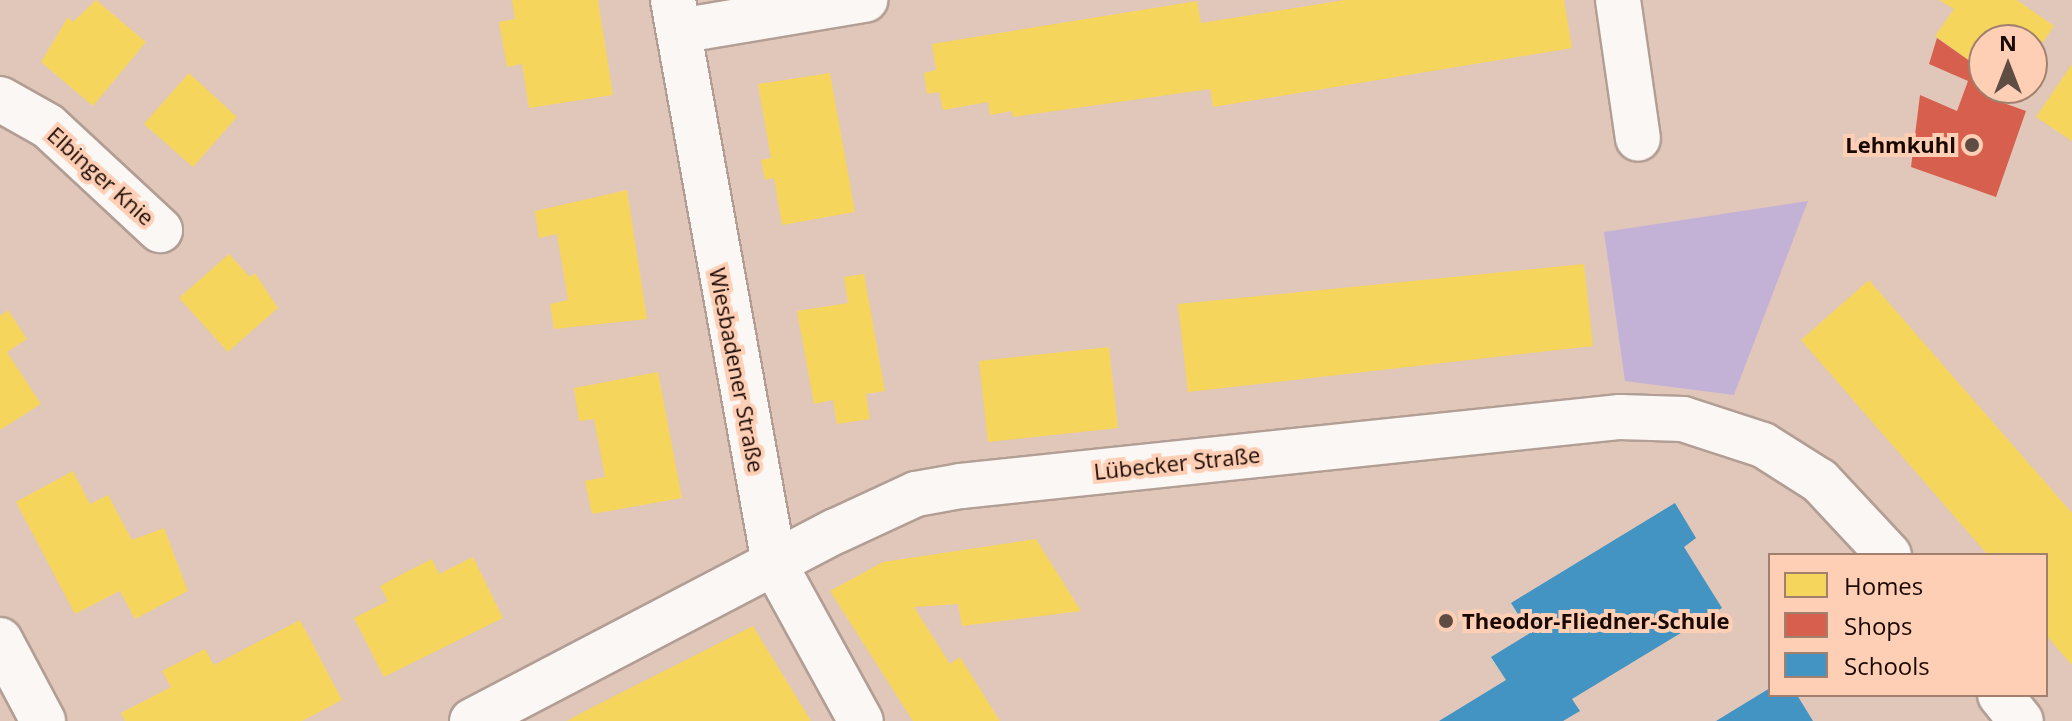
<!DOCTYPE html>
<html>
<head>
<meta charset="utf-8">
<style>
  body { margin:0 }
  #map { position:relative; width:2072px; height:721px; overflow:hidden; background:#e0c7b9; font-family:"Open Sans",sans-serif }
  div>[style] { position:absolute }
  .green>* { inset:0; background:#c4b2d6 }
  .homes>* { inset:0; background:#f6d55c }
  .shops>* { inset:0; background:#d6604d }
  .schools>* { inset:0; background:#4393c3 }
  .roads { filter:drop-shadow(2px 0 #b29e94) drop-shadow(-2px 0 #b29e94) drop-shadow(0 2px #b29e94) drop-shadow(0 -2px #b29e94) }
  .minor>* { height:44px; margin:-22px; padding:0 22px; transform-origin:22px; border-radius:22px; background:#faf7f4 }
  .dots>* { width:22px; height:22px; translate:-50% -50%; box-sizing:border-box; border:4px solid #fecfb5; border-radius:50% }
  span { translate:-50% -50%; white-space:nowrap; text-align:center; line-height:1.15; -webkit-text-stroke:8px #fecfb5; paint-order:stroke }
  .poi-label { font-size:22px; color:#190903; font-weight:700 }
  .right { translate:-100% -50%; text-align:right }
  .left { translate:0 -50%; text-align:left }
  .street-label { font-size:22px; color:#190903 }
  .legend { position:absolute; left:1768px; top:553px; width:280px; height:144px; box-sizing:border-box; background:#fecfb5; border:2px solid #a2806e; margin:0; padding:10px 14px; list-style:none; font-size:24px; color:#190903 }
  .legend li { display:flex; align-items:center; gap:16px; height:40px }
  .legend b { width:40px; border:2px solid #a2806e }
  .north { position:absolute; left:1968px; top:24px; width:80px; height:80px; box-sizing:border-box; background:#fecfb5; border:2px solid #a2806e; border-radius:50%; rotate:0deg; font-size:22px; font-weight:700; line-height:32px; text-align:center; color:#190903 }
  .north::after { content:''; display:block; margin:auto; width:28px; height:36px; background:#5f4c43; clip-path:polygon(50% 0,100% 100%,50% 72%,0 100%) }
</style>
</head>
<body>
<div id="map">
  <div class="green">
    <i style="clip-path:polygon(1808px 201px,1734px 395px,1625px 381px,1604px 232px)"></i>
  </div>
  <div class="homes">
    <i style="clip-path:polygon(96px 0,146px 42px,93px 106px,41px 62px,68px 17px,73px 22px)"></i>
    <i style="clip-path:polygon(512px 0,598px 0,613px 95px,529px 108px,522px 64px,507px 67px,499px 22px,515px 19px)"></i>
    <i style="clip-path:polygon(1345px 0,1564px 0,1572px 48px,1213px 107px,1210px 89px,1013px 117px,1012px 111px,990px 115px,988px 102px,943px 110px,939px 92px,927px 94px,924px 73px,936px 70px,932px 44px,1197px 1px,1201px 23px)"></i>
    <i style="clip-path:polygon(1939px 0,2017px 0,2054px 26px,2032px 58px,2032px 40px,1984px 40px,1984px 71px,1935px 36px,1954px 9px)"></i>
    <i style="clip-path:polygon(2072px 64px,2072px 141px,2036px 117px)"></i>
    <i style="clip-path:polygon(189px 73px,237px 117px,193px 167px,144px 124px)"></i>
    <i style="clip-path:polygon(830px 73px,855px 212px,782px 225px,774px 178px,765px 180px,761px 160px,771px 158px,758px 84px)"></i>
    <i style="clip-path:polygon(627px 190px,647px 319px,554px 329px,550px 304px,568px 300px,563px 269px,557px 234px,539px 238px,535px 211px)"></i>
    <i style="clip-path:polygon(229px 254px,250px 277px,255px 273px,278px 308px,228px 352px,179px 298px)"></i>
    <i style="clip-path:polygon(1584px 264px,1593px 346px,1188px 392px,1178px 304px)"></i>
    <i style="clip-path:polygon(864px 274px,885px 391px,866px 394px,870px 419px,837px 424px,833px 400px,814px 404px,797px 311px,848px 303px,844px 277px)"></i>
    <i style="clip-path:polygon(1869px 280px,2072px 513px,2072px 665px,2046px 635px,2046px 555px,1988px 555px,1801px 340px)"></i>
    <i style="clip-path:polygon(8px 310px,27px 339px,7px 352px,41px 404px,0 430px,0 316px)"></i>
    <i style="clip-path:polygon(1109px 347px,1118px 428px,988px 442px,979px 361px)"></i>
    <i style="clip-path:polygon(658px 372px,682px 498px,592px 514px,585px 481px,605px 477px,594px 419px,579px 421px,574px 388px)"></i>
    <i style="clip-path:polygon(73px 471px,90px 504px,108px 495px,132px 540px,164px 528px,188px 591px,135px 619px,120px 591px,75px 614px,16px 502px)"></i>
    <i style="clip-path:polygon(1036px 539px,1081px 611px,962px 626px,958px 604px,914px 607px,950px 664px,960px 657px,1000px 721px,913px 721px,830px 591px,883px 562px)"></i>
    <i style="clip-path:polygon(473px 557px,503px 618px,384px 677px,354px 618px,388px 601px,380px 586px,406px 572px,432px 559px,439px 574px)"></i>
    <i style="clip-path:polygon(300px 620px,342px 700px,302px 721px,125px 721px,121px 713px,171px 687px,162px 671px,205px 649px,214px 665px)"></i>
    <i style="clip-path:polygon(753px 626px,811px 721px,567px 721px,589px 709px)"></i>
  </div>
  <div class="shops">
    <i style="clip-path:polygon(1937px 38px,1984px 71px,1990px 98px,2026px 111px,1996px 197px,1911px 167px,1920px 95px,1957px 111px,1968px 81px,1929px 64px)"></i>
  </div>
  <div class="schools">
    <i style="clip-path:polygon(1675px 503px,1696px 538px,1684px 547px,1722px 608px,1572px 699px,1580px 711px,1563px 721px,1439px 721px,1506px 680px,1491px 657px,1530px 633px,1511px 603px)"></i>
    <i style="clip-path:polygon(1770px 688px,1770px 695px,1797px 695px,1813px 721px,1716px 721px)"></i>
  </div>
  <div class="roads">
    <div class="minor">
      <i style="left:673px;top:0;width:572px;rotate:79.83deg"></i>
      <i style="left:774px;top:563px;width:180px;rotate:61.2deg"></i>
      <i style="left:1618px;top:0;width:140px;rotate:81.8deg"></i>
      <i style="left:679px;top:31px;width:189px;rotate:-9.5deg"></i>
      <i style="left:0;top:99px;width:55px;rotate:29.4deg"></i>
      <i style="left:48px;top:126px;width:153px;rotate:42.9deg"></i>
      <i style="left:0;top:640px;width:92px;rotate:62deg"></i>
      <i style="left:2000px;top:695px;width:33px;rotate:51deg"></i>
      <i style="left:472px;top:721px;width:411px;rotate:-27.6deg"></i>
      <i style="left:836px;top:531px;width:88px;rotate:-24.8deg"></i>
      <i style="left:916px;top:494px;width:46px;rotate:-10.1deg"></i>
      <i style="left:961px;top:486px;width:663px;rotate:-5.98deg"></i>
      <i style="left:1620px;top:417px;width:63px;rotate:1.8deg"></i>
      <i style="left:1683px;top:419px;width:84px;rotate:18deg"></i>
      <i style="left:1763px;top:445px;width:67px;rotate:32.3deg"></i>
      <i style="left:1820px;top:481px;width:101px;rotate:47deg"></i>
    </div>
  </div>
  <div class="dots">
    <i style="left:1972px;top:145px;background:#5f4c43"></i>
    <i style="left:1446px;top:621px;background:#5f4c43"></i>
  </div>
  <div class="poi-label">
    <span class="right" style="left:1956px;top:145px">Lehmkuhl</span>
    <span class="left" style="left:1462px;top:621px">Theodor-Fliedner-Schule</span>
  </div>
  <div class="street-label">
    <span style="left:101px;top:176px;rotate:42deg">Elbinger Knie</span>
    <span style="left:737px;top:370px;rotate:79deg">Wiesbadener Straße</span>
    <span style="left:1177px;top:463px;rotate:-6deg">Lübecker Straße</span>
  </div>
  <ul class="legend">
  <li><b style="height:22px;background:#f6d55c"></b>Homes</li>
  <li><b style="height:22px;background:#d6604d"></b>Shops</li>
  <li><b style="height:22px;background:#4393c3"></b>Schools</li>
  </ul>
  <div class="north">N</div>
</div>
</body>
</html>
